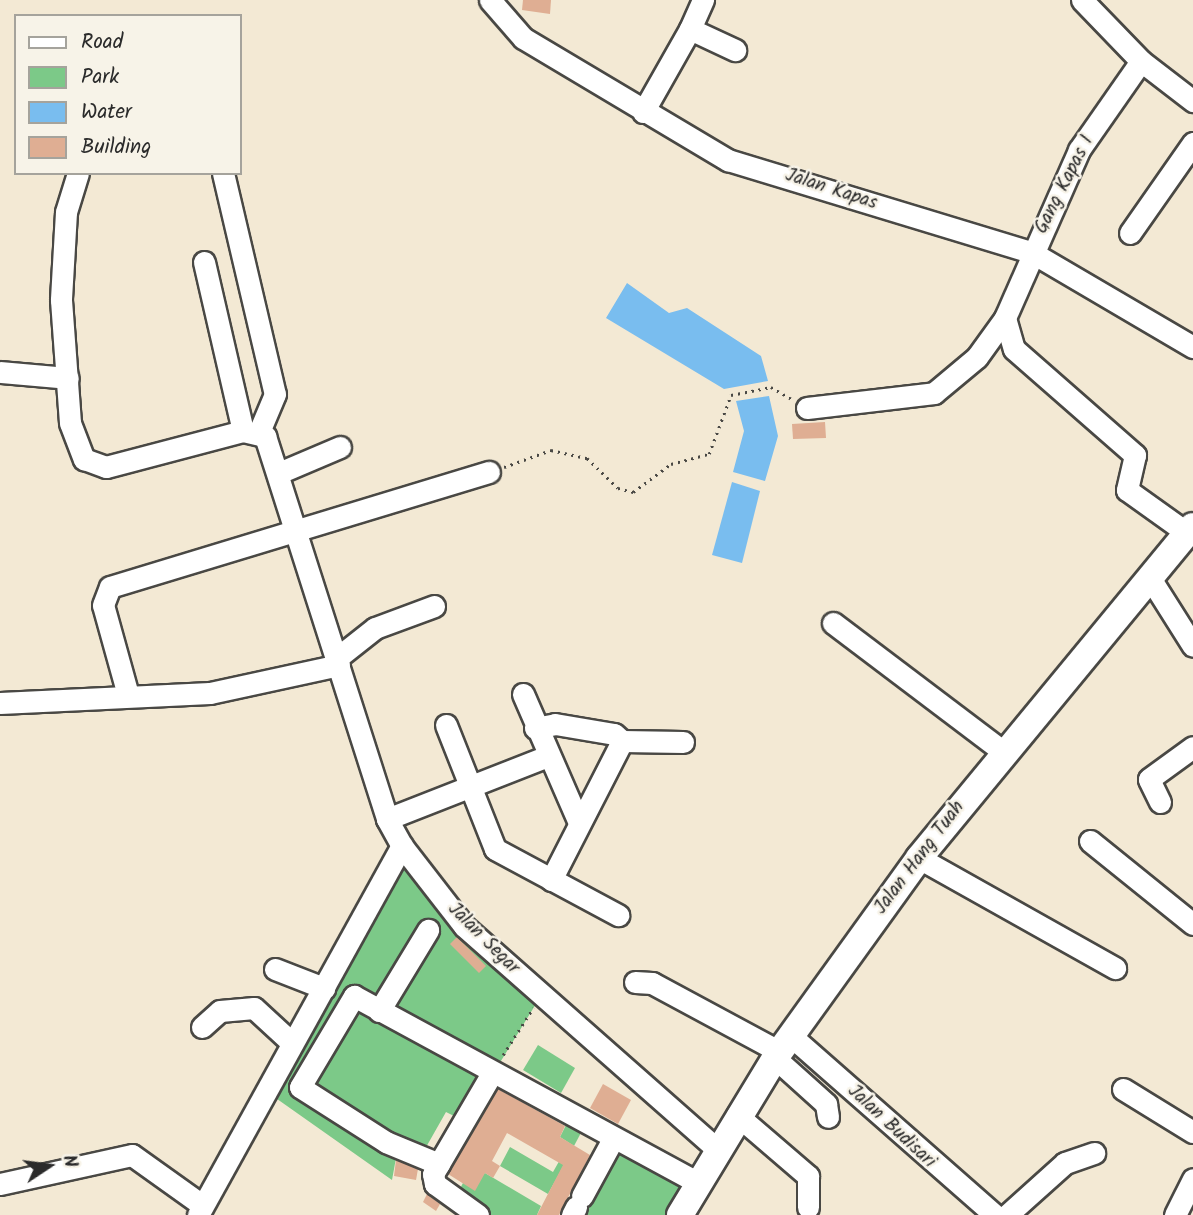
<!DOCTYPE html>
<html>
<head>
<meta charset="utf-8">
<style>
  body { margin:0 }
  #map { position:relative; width:1193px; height:1215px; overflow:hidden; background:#f3e9d4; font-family:Kalam,sans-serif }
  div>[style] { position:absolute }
  .green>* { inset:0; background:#7cc988 }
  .water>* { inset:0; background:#79bdef }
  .building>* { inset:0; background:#dfae93 }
  .path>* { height:2.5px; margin-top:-1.25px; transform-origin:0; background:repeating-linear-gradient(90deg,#494844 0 2px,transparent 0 7px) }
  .roads { filter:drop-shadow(2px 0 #494844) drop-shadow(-2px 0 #494844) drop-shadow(0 2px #494844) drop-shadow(0 -2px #494844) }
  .minor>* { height:21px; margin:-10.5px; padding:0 10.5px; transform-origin:10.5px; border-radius:10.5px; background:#fff }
  .major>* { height:26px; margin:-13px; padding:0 13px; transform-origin:13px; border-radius:13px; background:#fff }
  span { translate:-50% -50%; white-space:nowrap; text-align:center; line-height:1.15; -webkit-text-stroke:5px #f7f3e8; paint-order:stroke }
  .street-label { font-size:19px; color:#2b2b2b }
  .legend { position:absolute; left:14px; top:14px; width:228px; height:161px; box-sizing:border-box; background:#f7f3e8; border:2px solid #a5a39c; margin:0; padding:9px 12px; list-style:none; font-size:21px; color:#2b2b2b }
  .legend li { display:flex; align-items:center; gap:14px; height:35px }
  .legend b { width:35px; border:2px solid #a5a39c }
  .north { position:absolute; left:14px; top:1131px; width:70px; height:70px; -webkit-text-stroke:5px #f7f3e8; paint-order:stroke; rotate:77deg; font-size:19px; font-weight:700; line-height:28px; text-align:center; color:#2b2b2b }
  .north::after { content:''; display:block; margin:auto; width:24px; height:32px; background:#2b2b2b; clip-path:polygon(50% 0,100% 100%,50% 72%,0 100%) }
</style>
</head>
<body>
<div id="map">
  <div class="green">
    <i style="clip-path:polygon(402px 854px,539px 999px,464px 1121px,446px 1112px,425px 1149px,398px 1147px,392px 1180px,270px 1094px)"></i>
    <i style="clip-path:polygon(538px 1045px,575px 1068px,561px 1093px,523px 1070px)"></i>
    <i style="clip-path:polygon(568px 1121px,583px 1129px,574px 1146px,560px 1137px)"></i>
    <i style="clip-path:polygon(613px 1139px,693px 1181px,674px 1215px,572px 1215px)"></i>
    <i style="clip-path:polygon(510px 1147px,553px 1172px,566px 1149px,571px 1152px,548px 1194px,500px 1166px)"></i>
    <i style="clip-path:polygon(485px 1173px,541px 1206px,537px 1215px,483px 1215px,456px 1196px,463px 1183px)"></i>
  </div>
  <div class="water">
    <i style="clip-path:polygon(627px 283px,669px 313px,687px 308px,761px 356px,768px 381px,724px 389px,606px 318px)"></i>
    <i style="clip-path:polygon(769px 396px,778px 436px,765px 481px,733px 472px,744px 431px,736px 401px)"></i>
    <i style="clip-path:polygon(732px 482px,760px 491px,742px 563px,712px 555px)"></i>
  </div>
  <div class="building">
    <i style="clip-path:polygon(523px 0,551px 0,550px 14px,522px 10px)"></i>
    <i style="clip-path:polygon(825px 422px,826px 438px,793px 439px,792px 424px)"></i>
    <i style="clip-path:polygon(457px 937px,486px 966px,479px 973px,450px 944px)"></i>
    <i style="clip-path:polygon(603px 1084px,631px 1100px,618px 1124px,590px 1108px)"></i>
    <i style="clip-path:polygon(498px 1089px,565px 1126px,560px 1137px,590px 1155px,559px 1215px,537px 1215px,563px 1165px,507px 1133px,492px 1161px,500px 1166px,493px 1178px,485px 1173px,475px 1191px,448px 1174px)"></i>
    <i style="clip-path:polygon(396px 1160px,418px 1169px,416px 1180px,394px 1176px)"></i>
    <i style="clip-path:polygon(427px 1194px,440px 1204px,436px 1211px,423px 1202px)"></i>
  </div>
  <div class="path">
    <i style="left:504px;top:467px;width:50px;rotate:-19.9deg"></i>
    <i style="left:551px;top:450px;width:37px;rotate:13deg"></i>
    <i style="left:587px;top:458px;width:43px;rotate:44.1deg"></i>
    <i style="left:618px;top:488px;width:16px;rotate:15deg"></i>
    <i style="left:633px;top:492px;width:47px;rotate:-36.4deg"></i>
    <i style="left:671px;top:464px;width:39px;rotate:-15deg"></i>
    <i style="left:709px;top:454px;width:63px;rotate:-69.6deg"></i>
    <i style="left:731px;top:395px;width:41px;rotate:-11.3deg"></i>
    <i style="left:771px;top:387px;width:24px;rotate:30deg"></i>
    <i style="left:503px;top:1055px;width:56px;rotate:-57.4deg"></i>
  </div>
  <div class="roads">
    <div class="minor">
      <i style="left:490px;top:0;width:50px;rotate:49deg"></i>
      <i style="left:523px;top:38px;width:239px;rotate:30.8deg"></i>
      <i style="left:728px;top:160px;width:317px;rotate:16.9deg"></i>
      <i style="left:1031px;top:252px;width:188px;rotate:30.4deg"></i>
      <i style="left:1082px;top:0;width:85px;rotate:46deg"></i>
      <i style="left:1141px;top:61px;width:66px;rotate:37.6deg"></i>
      <i style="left:690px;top:29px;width:32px;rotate:-66deg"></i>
      <i style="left:643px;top:112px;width:95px;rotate:-60.5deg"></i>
      <i style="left:690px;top:29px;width:50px;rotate:25deg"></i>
      <i style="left:78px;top:173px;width:41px;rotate:107.1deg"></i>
      <i style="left:66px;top:212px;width:88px;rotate:93.3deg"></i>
      <i style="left:61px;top:300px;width:123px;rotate:85.8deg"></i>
      <i style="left:70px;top:423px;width:39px;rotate:69deg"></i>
      <i style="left:84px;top:459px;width:23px;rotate:20deg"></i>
      <i style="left:106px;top:467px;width:142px;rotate:-14.7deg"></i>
      <i style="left:243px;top:431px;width:23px;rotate:13deg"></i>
      <i style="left:265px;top:436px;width:402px;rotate:72.3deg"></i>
      <i style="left:387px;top:819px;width:31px;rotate:61deg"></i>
      <i style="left:402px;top:846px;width:101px;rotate:52.2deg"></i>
      <i style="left:464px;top:926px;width:337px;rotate:41.4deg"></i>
      <i style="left:223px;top:173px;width:227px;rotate:76.8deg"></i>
      <i style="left:275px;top:394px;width:41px;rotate:112.8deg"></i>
      <i style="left:1130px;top:233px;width:110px;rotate:-55deg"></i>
      <i style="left:204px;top:262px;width:173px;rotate:77deg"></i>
      <i style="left:1005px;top:318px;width:32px;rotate:74deg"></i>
      <i style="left:1014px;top:349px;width:161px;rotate:41.2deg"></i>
      <i style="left:1135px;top:455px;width:36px;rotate:103deg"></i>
      <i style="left:1127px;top:490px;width:74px;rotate:35.6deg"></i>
      <i style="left:0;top:372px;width:68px;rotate:5deg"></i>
      <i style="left:807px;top:408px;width:128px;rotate:-6.7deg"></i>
      <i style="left:934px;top:393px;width:56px;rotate:-39.9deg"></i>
      <i style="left:977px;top:357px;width:48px;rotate:-54.3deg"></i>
      <i style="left:1005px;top:318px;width:184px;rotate:-66.2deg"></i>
      <i style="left:1079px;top:150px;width:108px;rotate:-55.1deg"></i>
      <i style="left:281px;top:472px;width:64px;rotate:-23deg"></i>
      <i style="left:1150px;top:578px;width:80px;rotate:57.7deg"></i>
      <i style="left:833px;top:623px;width:212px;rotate:37.1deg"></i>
      <i style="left:337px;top:658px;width:48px;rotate:-38.3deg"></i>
      <i style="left:375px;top:628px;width:63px;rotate:-20.4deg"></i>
      <i style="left:523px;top:694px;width:141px;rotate:66.5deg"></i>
      <i style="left:128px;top:695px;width:93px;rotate:-105.5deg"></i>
      <i style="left:103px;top:605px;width:19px;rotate:-69deg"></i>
      <i style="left:110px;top:587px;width:396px;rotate:-16.9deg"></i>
      <i style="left:0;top:703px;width:210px;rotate:-2.7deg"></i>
      <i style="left:210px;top:693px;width:132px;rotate:-12.2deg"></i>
      <i style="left:446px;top:725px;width:133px;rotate:68.4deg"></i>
      <i style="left:495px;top:849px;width:140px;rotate:28.2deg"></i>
      <i style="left:535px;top:728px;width:20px;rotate:-11deg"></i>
      <i style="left:555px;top:724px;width:60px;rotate:9.6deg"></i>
      <i style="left:614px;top:734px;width:11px;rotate:41deg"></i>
      <i style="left:622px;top:741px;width:61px;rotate:0.9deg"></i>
      <i style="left:1160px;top:802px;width:25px;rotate:-116deg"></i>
      <i style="left:1149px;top:779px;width:54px;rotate:-36deg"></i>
      <i style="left:387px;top:819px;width:170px;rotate:-21.4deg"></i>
      <i style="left:1090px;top:841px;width:132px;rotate:38.9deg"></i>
      <i style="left:919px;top:858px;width:225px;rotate:29.3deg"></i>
      <i style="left:551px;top:880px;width:156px;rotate:-62.9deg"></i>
      <i style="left:275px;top:969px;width:53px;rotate:21.2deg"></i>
      <i style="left:635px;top:982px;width:17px;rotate:3deg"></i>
      <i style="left:652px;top:983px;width:145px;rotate:28.3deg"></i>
      <i style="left:379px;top:1011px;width:95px;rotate:-58.8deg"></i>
      <i style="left:202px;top:1027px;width:24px;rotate:-42deg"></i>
      <i style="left:220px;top:1011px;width:34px;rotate:-5deg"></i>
      <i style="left:254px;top:1008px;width:52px;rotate:42.6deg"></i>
      <i style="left:791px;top:1036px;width:271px;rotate:41.3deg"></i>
      <i style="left:775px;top:1058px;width:69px;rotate:42deg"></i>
      <i style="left:826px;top:1104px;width:13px;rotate:81deg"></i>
      <i style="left:1123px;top:1089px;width:82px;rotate:31.6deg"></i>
      <i style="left:737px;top:1115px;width:94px;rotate:40.7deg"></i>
      <i style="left:808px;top:1176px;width:31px;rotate:90deg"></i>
      <i style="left:439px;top:1164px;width:57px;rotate:-157.5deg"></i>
      <i style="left:386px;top:1142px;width:102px;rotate:-147.4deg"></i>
      <i style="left:300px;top:1087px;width:106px;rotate:-59.3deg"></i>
      <i style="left:354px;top:996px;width:392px;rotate:28.5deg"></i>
      <i style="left:0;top:1184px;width:135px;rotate:-12.4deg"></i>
      <i style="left:132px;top:1155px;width:86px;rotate:35.5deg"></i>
      <i style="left:582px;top:1196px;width:65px;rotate:-61.5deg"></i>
      <i style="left:198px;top:1215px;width:422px;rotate:-61.1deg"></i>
      <i style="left:478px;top:1215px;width:53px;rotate:-144.2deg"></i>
      <i style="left:435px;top:1184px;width:10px;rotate:-101deg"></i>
      <i style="left:433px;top:1174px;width:117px;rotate:-59.7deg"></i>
      <i style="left:572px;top:1215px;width:9px;rotate:-63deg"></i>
      <i style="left:1007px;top:1215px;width:78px;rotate:-41.9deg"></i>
      <i style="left:1065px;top:1163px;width:31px;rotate:-19deg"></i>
      <i style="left:1175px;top:1215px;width:40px;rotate:-63.4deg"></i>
    </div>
    <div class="major">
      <i style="left:680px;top:1215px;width:184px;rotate:-58.8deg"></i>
      <i style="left:775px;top:1058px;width:246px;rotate:-54.2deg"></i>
      <i style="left:919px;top:858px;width:430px;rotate:-50.5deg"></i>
    </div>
  </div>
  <div class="street-label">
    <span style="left:1065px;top:185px;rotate:-63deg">Gang Kapas I</span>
    <span style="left:831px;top:190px;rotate:18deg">Jalan Kapas</span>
    <span style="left:920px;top:858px;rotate:-53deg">Jalan Hang Tuah</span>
    <span style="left:483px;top:939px;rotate:45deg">Jalan Segar</span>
    <span style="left:891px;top:1127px;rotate:43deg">Jalan Budisari</span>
  </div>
  <ul class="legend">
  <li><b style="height:9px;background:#fff"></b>Road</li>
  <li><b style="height:19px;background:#7cc988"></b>Park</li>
  <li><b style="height:19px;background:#79bdef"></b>Water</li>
  <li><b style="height:19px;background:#dfae93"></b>Building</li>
  </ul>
  <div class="north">N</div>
</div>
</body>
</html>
